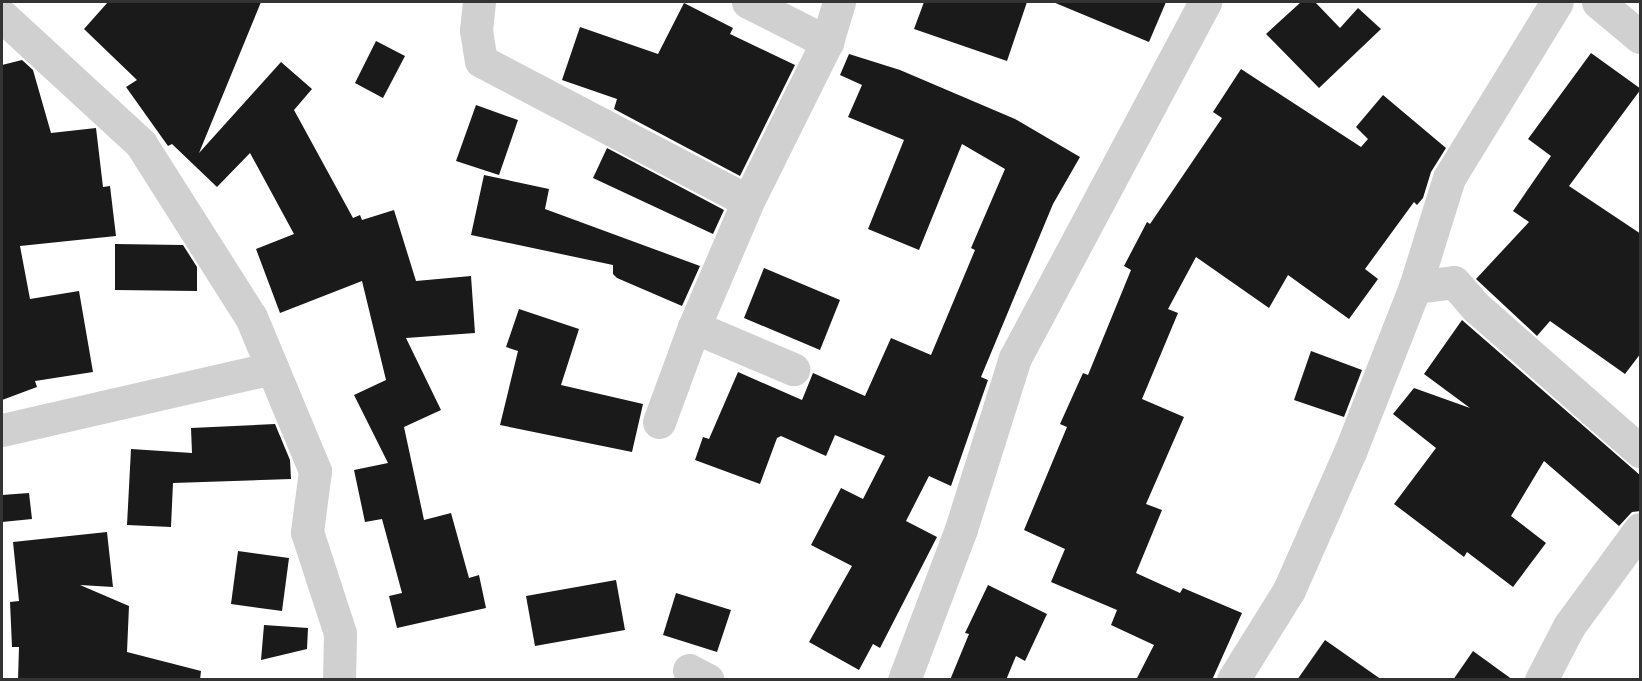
<!DOCTYPE html>
<html>
<head>
<meta charset="utf-8">
<style>
  body { margin:0 }
  #map { position:relative; width:1642px; height:681px; overflow:hidden; background:#fff; font-family:"IBM Plex Sans",sans-serif }
  div>[style] { position:absolute }
  .building>* { inset:0; background:#1a1a1a }
  .minor>* { height:33px; margin:-16.5px; padding:0 16.5px; transform-origin:16.5px; border-radius:16.5px; background:#d0d0d0 }
  span { translate:-50% -50%; white-space:nowrap; text-align:center; line-height:1.15; -webkit-text-stroke:6px #fff; paint-order:stroke }
  .frame { position:absolute; inset:0; border:3px solid #333; pointer-events:none }
</style>
</head>
<body>
<div id="map">
  <div class="building">
    <i style="clip-path:polygon(108px 2px,261px 2px,199px 153px,281px 62px,312px 89px,294px 110px,353px 218px,360px 215px,362px 220px,394px 210px,416px 281px,471px 276px,475px 333px,406px 338px,441px 410px,404px 427px,424px 520px,451px 513px,469px 578px,479px 575px,486px 608px,397px 628px,389px 596px,402px 593px,382px 519px,365px 522px,354px 470px,388px 463px,354px 395px,386px 380px,362px 281px,280px 313px,256px 249px,294px 234px,250px 153px,217px 187px,172px 144px,168px 146px,126px 87px,137px 80px,84px 29px)"></i>
    <i style="clip-path:polygon(924px 2px,1027px 2px,1007px 61px,914px 29px)"></i>
    <i style="clip-path:polygon(1053px 2px,1166px 2px,1149px 42px)"></i>
    <i style="clip-path:polygon(1301px 2px,1315px 2px,1340px 28px,1358px 8px,1381px 29px,1319px 88px,1266px 34px)"></i>
    <i style="clip-path:polygon(684px 3px,733px 28px,730px 34px,795px 65px,740px 176px,614px 109px,617px 99px,562px 80px,580px 27px,658px 54px)"></i>
    <i style="clip-path:polygon(376px 41px,405px 56px,383px 98px,355px 83px)"></i>
    <i style="clip-path:polygon(1591px 53px,1641px 89px,1569px 186px,1641px 234px,1641px 353px,1625px 374px,1550px 321px,1537px 336px,1476px 279px,1529px 222px,1513px 211px,1551px 156px,1528px 139px)"></i>
    <i style="clip-path:polygon(849px 54px,900px 70px,1015px 119px,1080px 157px,1053px 204px,981px 377px,988px 380px,951px 486px,929px 476px,906px 521px,937px 537px,880px 648px,873px 644px,859px 670px,809px 642px,852px 566px,811px 545px,841px 488px,863px 499px,885px 456px,835px 435px,826px 456px,781px 436px,777px 438px,760px 484px,695px 460px,703px 437px,709px 439px,738px 372px,802px 400px,813px 373px,865px 396px,891px 338px,931px 355px,975px 250px,971px 248px,1005px 169px,962px 144px,919px 250px,868px 229px,904px 140px,848px 117px,862px 85px,840px 75px)"></i>
    <i style="clip-path:polygon(22px 60px,33px 70px,51px 133px,96px 128px,103px 187px,110px 186px,116px 236px,20px 246px,30px 299px,79px 291px,93px 372px,35px 381px,37px 387px,2px 400px,2px 65px)"></i>
    <i style="clip-path:polygon(1241px 69px,1361px 147px,1368px 139px,1356px 127px,1383px 95px,1446px 148px,1431px 172px,1423px 198px,1417px 205px,1414px 202px,1365px 269px,1378px 279px,1349px 319px,1288px 275px,1269px 308px,1196px 257px,1168px 309px,1178px 313px,1142px 399px,1184px 417px,1146px 504px,1162px 510px,1136px 573px,1180px 593px,1183px 588px,1242px 613px,1212px 680px,1136px 680px,1154px 645px,1111px 625px,1117px 610px,1051px 582px,1065px 549px,1024px 530px,1067px 427px,1060px 424px,1083px 373px,1088px 375px,1131px 270px,1124px 266px,1147px 222px,1150px 224px,1222px 118px,1213px 112px)"></i>
    <i style="clip-path:polygon(476px 105px,518px 120px,499px 175px,456px 161px)"></i>
    <i style="clip-path:polygon(607px 148px,724px 210px,713px 234px,593px 178px)"></i>
    <i style="clip-path:polygon(484px 175px,549px 189px,545px 209px,700px 266px,682px 306px,617px 278px,613px 274px,613px 265px,471px 235px)"></i>
    <i style="clip-path:polygon(115px 244px,183px 245px,197px 267px,197px 291px,115px 290px)"></i>
    <i style="clip-path:polygon(764px 268px,840px 300px,820px 350px,744px 318px)"></i>
    <i style="clip-path:polygon(519px 309px,579px 329px,561px 385px,643px 404px,632px 452px,500px 425px,518px 351px,506px 347px)"></i>
    <i style="clip-path:polygon(1462px 320px,1641px 476px,1641px 511px,1632px 512px,1619px 526px,1544px 461px,1511px 516px,1546px 543px,1513px 587px,1467px 552px,1464px 557px,1394px 504px,1436px 448px,1393px 414px,1414px 388px,1470px 408px,1424px 374px)"></i>
    <i style="clip-path:polygon(1311px 351px,1362px 370px,1344px 417px,1294px 400px)"></i>
    <i style="clip-path:polygon(275px 424px,290px 460px,291px 479px,173px 483px,171px 527px,127px 525px,131px 449px,192px 453px,191px 428px)"></i>
    <i style="clip-path:polygon(29px 493px,32px 519px,2px 522px,2px 495px)"></i>
    <i style="clip-path:polygon(107px 532px,113px 587px,80px 585px,129px 606px,127px 652px,201px 671px,200px 680px,18px 680px,19px 647px,12px 647px,10px 602px,19px 601px,13px 542px)"></i>
    <i style="clip-path:polygon(238px 551px,289px 558px,282px 611px,231px 604px)"></i>
    <i style="clip-path:polygon(616px 580px,625px 630px,535px 646px,526px 596px)"></i>
    <i style="clip-path:polygon(988px 585px,1047px 614px,1025px 661px,1016px 656px,1006px 680px,950px 680px,969px 634px,965px 633px)"></i>
    <i style="clip-path:polygon(676px 593px,731px 610px,717px 652px,663px 635px)"></i>
    <i style="clip-path:polygon(264px 625px,308px 628px,307px 649px,261px 660px)"></i>
    <i style="clip-path:polygon(1325px 640px,1382px 680px,1297px 680px)"></i>
    <i style="clip-path:polygon(1473px 651px,1513px 680px,1453px 680px)"></i>
  </div>
  <div class="minor">
    <i style="left:479px;top:2px;width:28px;rotate:96deg"></i>
    <i style="left:476px;top:30px;width:31px;rotate:81deg"></i>
    <i style="left:481px;top:61px;width:301px;rotate:27.7deg"></i>
    <i style="left:748px;top:2px;width:89px;rotate:26.9deg"></i>
    <i style="left:827px;top:42px;width:42px;rotate:-73.3deg"></i>
    <i style="left:1598px;top:2px;width:55px;rotate:39.8deg"></i>
    <i style="left:2px;top:16px;width:189px;rotate:42.6deg"></i>
    <i style="left:141px;top:144px;width:205px;rotate:57.6deg"></i>
    <i style="left:251px;top:317px;width:167px;rotate:67.4deg"></i>
    <i style="left:315px;top:471px;width:62px;rotate:97.5deg"></i>
    <i style="left:307px;top:532px;width:106px;rotate:71.9deg"></i>
    <i style="left:340px;top:633px;width:47px;rotate:91.2deg"></i>
    <i style="left:1415px;top:287px;width:39px;rotate:-7deg"></i>
    <i style="left:1454px;top:282px;width:35px;rotate:49deg"></i>
    <i style="left:1477px;top:308px;width:217px;rotate:41.3deg"></i>
    <i style="left:694px;top:327px;width:108px;rotate:23deg"></i>
    <i style="left:659px;top:422px;width:101px;rotate:-69.8deg"></i>
    <i style="left:694px;top:327px;width:137px;rotate:-66.8deg"></i>
    <i style="left:748px;top:201px;width:178px;rotate:-63.6deg"></i>
    <i style="left:2px;top:430px;width:277px;rotate:-12.9deg"></i>
    <i style="left:689px;top:670px;width:21px;rotate:28deg"></i>
    <i style="left:904px;top:680px;width:161px;rotate:-69.3deg"></i>
    <i style="left:961px;top:529px;width:179px;rotate:-72.5deg"></i>
    <i style="left:1015px;top:358px;width:404px;rotate:-61.9deg"></i>
    <i style="left:1233px;top:680px;width:106px;rotate:-58.1deg"></i>
    <i style="left:1289px;top:590px;width:151px;rotate:-66.2deg"></i>
    <i style="left:1350px;top:452px;width:177px;rotate:-68.5deg"></i>
    <i style="left:1415px;top:287px;width:114px;rotate:-72.7deg"></i>
    <i style="left:1449px;top:178px;width:206px;rotate:-58.5deg"></i>
    <i style="left:1541px;top:680px;width:61px;rotate:-62.6deg"></i>
    <i style="left:1569px;top:626px;width:120px;rotate:-53.8deg"></i>
  </div>
  <div class="frame"></div>
</div>
</body>
</html>
